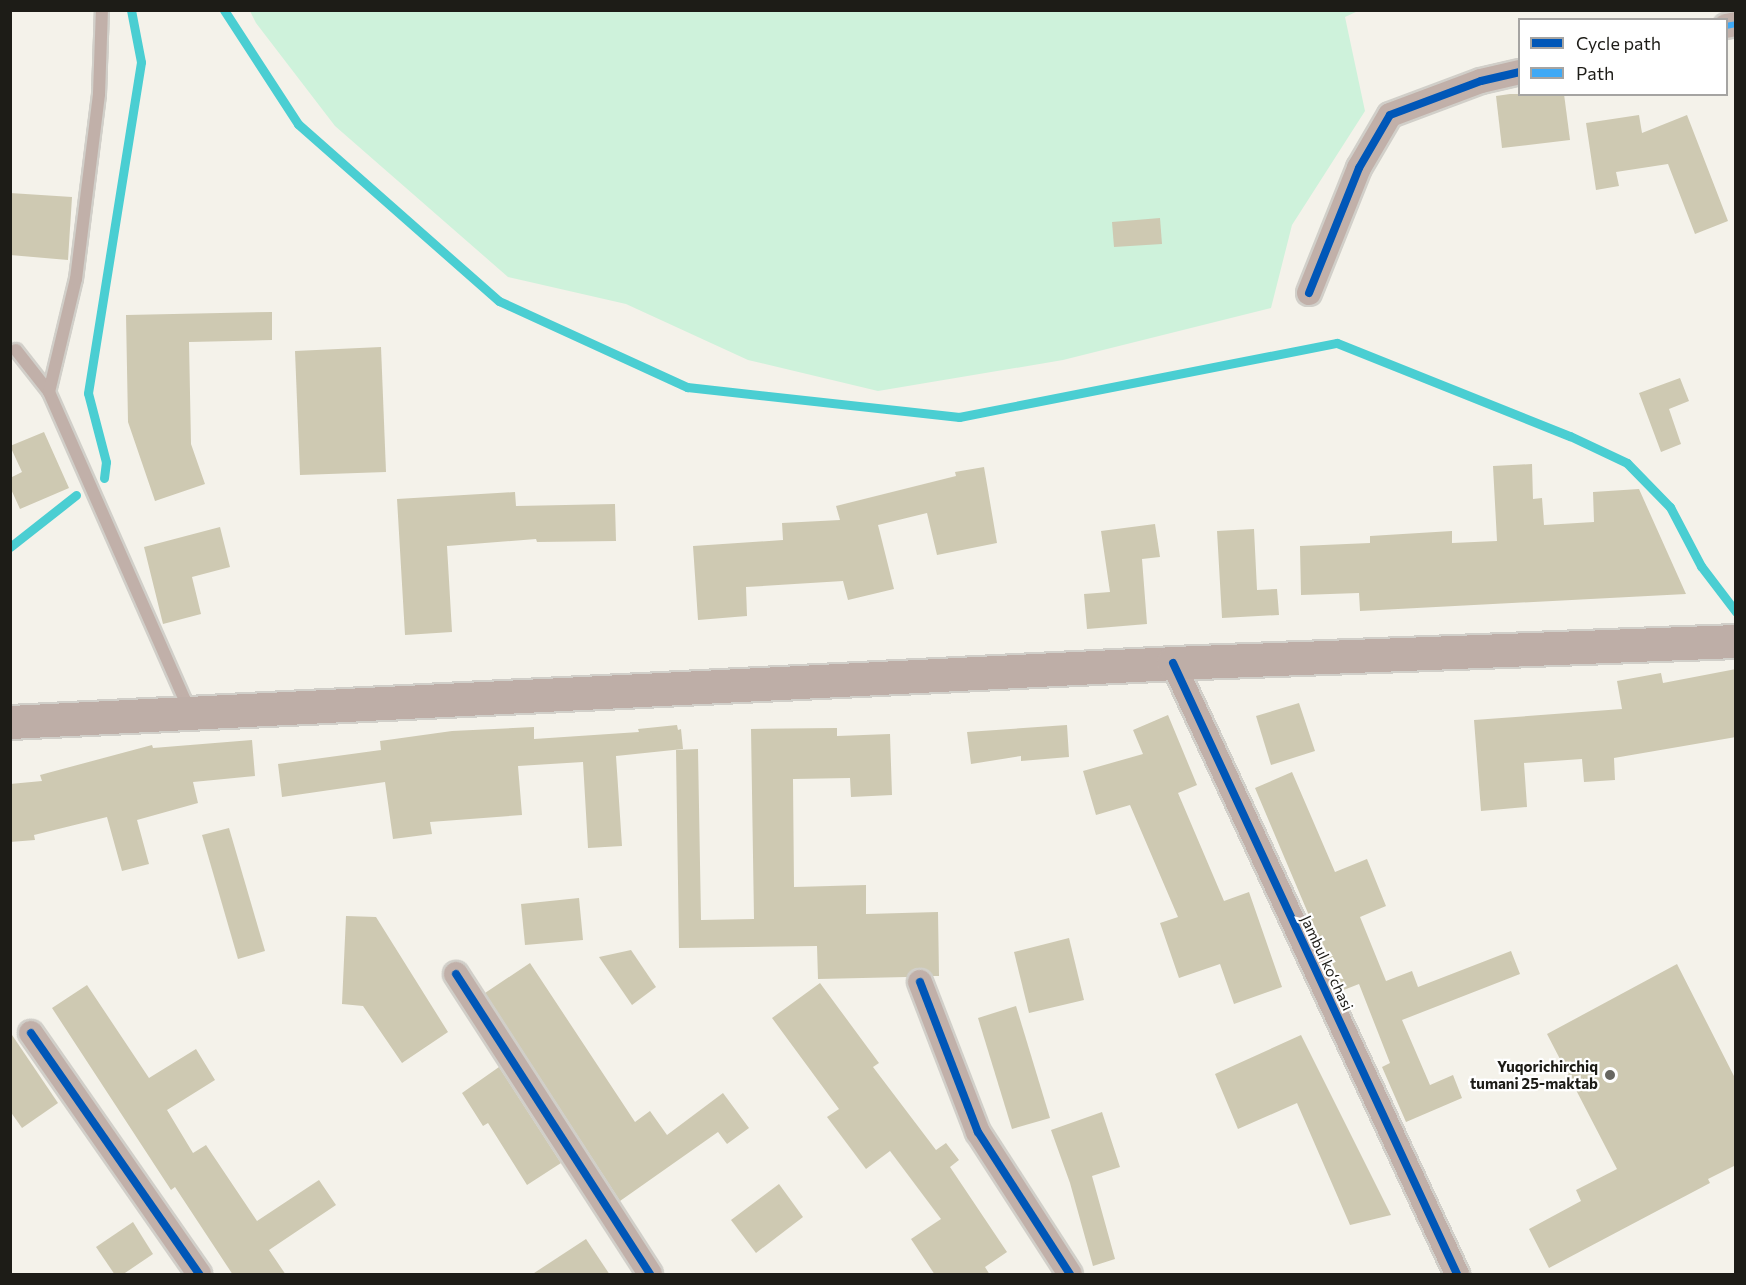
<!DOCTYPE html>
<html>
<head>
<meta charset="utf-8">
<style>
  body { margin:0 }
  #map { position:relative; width:1746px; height:1285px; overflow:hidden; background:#f4f2ea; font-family:Commissioner,sans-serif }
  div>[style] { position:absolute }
  .green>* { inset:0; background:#cef2db }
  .stream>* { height:9px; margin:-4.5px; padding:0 4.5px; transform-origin:4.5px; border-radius:4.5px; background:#4aced2 }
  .building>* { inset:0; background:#cec9b2 }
  .roads { filter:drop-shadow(2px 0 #d1cfc9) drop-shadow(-2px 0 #d1cfc9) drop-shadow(0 2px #d1cfc9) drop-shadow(0 -2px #d1cfc9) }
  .service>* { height:12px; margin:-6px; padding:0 6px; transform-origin:6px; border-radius:6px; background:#c1b0a9 }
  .minor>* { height:24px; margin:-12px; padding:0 12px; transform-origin:12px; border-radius:12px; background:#c1b0a9 }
  .secondary>* { height:33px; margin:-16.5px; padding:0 16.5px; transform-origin:16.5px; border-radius:16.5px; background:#beaea7 }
  .quiet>* { height:6px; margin-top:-3px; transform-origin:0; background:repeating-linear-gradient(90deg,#3fa9f5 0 12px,transparent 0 18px) }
  .cycleway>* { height:8px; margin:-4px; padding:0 4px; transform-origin:4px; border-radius:4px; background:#0057b8 }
  .dots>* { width:16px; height:16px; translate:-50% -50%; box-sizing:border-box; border:3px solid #fff; border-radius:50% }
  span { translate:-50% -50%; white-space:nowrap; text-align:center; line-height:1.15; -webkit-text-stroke:4.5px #fff; paint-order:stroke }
  .street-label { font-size:15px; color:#1d1c17 }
  .poi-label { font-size:15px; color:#1d1c17; font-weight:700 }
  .right { translate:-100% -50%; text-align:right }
  .frame { position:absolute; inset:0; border:12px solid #1d1c17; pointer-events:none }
  .legend { position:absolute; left:1518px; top:18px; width:210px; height:78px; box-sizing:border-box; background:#fff; border:2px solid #a5a4a2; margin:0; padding:8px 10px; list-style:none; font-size:18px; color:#1d1c17 }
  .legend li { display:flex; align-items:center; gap:12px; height:30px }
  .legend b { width:30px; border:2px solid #a5a4a2 }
</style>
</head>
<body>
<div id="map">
  <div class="green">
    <i style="clip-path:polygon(250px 11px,1358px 11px,1345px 17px,1365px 111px,1292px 225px,1271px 308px,1063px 360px,878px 391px,748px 360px,626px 304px,508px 277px,335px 126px,256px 23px)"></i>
  </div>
  <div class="stream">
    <i style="left:224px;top:10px;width:136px;rotate:57deg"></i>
    <i style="left:298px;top:124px;width:268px;rotate:41.4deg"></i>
    <i style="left:499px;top:301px;width:207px;rotate:24.6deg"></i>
    <i style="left:687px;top:387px;width:274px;rotate:6.3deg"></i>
    <i style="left:959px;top:417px;width:385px;rotate:-11.1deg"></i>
    <i style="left:1337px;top:343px;width:251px;rotate:21.8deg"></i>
    <i style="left:1570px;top:436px;width:63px;rotate:25.3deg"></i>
    <i style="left:1627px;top:463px;width:62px;rotate:45.7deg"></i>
    <i style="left:1670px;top:507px;width:67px;rotate:62.3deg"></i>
    <i style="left:1701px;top:566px;width:58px;rotate:52.7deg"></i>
    <i style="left:104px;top:478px;width:16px;rotate:-83deg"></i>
    <i style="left:106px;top:462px;width:71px;rotate:-104.6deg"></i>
    <i style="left:88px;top:393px;width:335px;rotate:-80.9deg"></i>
    <i style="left:141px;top:62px;width:53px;rotate:-100.9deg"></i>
    <i style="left:10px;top:547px;width:84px;rotate:-38.2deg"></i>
  </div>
  <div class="building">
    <i style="clip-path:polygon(1510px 94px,1564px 94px,1570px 140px,1502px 148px,1496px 96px)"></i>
    <i style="clip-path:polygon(1639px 115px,1642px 133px,1687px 115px,1728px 221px,1695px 234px,1668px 164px,1616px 172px,1619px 186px,1596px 190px,1586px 123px)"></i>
    <i style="clip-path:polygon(10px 193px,72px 197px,68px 260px,10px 255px)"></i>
    <i style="clip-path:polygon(1160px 218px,1162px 244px,1114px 247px,1112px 222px)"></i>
    <i style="clip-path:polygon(272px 312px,272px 340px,189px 342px,191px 444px,205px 484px,155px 501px,128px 422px,126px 315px)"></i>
    <i style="clip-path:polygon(381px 347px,386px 472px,300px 475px,295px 351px)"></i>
    <i style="clip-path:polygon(1680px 378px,1689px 401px,1669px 409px,1681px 444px,1661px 452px,1639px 393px)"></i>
    <i style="clip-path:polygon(44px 432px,69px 488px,20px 509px,10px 487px,10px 478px,22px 472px,10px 446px)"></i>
    <i style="clip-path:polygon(1532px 464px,1533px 499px,1542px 498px,1544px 525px,1594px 522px,1593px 492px,1639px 489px,1686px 594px,1360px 611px,1359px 593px,1301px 595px,1300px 546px,1370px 543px,1370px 536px,1452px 531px,1452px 543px,1497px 541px,1493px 466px)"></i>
    <i style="clip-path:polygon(984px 467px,997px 543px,937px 555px,927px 513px,878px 525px,894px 589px,848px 600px,843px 581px,746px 587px,747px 616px,698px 620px,693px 546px,783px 540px,782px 523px,840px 520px,836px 506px,956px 476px,955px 472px)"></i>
    <i style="clip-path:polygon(515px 492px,516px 506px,615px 504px,616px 541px,537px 542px,536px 539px,447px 546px,452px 632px,405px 635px,397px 499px)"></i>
    <i style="clip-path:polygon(1155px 524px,1160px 557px,1142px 559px,1147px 624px,1087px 629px,1084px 594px,1110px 592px,1101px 531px)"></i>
    <i style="clip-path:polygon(220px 527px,230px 567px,192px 577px,201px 614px,163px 624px,144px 547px)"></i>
    <i style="clip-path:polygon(1254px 529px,1257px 590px,1277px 589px,1279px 615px,1222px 618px,1217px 531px)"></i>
    <i style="clip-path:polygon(1736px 669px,1736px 737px,1614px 758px,1615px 780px,1584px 782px,1582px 759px,1524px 763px,1527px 807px,1481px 811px,1474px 720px,1622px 709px,1617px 681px,1661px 673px,1663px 683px)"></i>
    <i style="clip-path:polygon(1299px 703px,1315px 751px,1271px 765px,1256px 716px)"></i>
    <i style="clip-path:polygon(1168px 715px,1197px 785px,1178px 793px,1224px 901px,1249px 892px,1282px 987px,1234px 1004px,1220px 964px,1179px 978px,1160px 923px,1178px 917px,1130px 805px,1096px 815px,1083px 771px,1143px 754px,1133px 730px)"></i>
    <i style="clip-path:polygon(677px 725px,678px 730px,681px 729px,683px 749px,616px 756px,622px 846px,588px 848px,583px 762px,518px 766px,522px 815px,430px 822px,432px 834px,393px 839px,385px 782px,282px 797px,278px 764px,381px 750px,380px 741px,452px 731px,534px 727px,534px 739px,639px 732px,638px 729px)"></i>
    <i style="clip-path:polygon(1067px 725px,1069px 757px,1021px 761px,1021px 756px,971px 764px,967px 732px)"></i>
    <i style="clip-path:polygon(837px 728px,837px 736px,890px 734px,892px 795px,851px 797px,850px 778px,793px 779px,794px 887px,866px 885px,866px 914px,938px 912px,939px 976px,933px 976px,922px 968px,914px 969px,907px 977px,818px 979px,817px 946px,679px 948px,676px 750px,698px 749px,701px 920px,754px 919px,751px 729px)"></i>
    <i style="clip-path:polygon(252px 740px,255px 776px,193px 782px,198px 803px,137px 820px,149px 864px,122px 871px,107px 817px,34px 835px,35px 840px,10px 842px,10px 784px,42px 781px,40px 775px,152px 745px,153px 748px)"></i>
    <i style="clip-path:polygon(1292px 772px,1335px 872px,1367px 859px,1386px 906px,1360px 917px,1386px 981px,1412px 971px,1418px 987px,1511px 951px,1520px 974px,1402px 1020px,1430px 1085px,1453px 1075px,1462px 1098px,1406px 1122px,1382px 1067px,1390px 1063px,1359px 984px,1341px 991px,1255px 788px)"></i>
    <i style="clip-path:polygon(229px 828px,265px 951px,238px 959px,202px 835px)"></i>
    <i style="clip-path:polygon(579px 898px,583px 940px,525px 945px,521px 904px)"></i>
    <i style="clip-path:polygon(346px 916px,376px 917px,448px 1032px,402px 1063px,363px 1006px,342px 1004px)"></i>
    <i style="clip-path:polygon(1069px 938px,1084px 1000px,1029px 1013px,1014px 952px)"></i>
    <i style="clip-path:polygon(631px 950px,656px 987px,632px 1005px,599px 957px)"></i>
    <i style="clip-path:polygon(530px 963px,635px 1122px,650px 1111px,667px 1135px,723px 1093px,749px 1128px,727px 1144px,718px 1132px,620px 1201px,485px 993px)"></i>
    <i style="clip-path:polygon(1677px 964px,1736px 1080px,1736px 1165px,1708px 1179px,1710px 1183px,1549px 1268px,1529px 1229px,1581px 1201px,1576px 1190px,1617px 1169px,1547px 1034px)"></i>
    <i style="clip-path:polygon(820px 983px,879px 1063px,873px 1067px,936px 1150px,946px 1143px,959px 1160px,950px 1167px,1007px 1252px,985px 1267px,990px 1275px,935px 1275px,911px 1239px,941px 1219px,890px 1151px,866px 1169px,827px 1117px,839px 1109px,772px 1018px)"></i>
    <i style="clip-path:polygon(87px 985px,149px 1078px,196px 1049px,215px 1080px,167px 1110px,193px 1153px,206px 1145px,257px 1221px,319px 1180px,336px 1205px,269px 1250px,286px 1275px,233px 1275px,175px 1187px,171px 1190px,52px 1008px)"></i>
    <i style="clip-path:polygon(1016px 1006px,1050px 1118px,1012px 1129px,978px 1018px)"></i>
    <i style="clip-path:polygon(10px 1032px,58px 1103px,22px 1128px,10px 1111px)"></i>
    <i style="clip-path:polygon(1301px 1035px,1391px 1215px,1350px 1225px,1297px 1103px,1238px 1129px,1215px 1074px)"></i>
    <i style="clip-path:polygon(499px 1067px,561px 1163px,527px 1185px,488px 1123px,483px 1126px,462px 1093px)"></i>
    <i style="clip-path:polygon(1102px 1112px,1120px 1167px,1092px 1176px,1115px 1259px,1093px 1266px,1070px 1183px,1051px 1130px)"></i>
    <i style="clip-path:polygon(779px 1184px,803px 1217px,756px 1253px,731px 1220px)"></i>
    <i style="clip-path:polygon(133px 1222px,153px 1254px,122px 1275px,115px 1275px,96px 1247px)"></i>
    <i style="clip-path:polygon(586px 1239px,610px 1275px,531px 1275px)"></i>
  </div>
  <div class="roads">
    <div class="service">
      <i style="left:16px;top:350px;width:53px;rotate:51.8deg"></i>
      <i style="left:49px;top:392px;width:337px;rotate:66.2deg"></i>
      <i style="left:185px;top:700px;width:12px;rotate:59deg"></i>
      <i style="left:49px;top:392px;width:116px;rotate:-76.6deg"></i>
      <i style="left:76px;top:279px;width:186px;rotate:-82.9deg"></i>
      <i style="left:99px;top:94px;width:84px;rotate:-88deg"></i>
    </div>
    <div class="minor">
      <i style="left:1726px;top:26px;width:10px;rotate:-11deg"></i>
      <i style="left:1309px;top:293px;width:135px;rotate:-68.2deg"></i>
      <i style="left:1359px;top:168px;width:61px;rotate:-59.7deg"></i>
      <i style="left:1390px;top:115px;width:97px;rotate:-20.5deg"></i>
      <i style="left:1481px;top:81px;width:40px;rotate:-13deg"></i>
      <i style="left:1173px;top:663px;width:674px;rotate:65.07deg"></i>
      <i style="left:456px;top:974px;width:357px;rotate:57.1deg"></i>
      <i style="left:920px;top:982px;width:161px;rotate:68.9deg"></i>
      <i style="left:978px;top:1132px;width:169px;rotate:57.1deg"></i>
      <i style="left:31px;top:1033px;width:294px;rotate:55.1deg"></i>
    </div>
    <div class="secondary">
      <i style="left:10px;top:722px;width:1164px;rotate:-2.9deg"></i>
      <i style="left:1173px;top:663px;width:563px;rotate:-2.24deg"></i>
    </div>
  </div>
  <div class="quiet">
    <i style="left:1726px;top:26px;width:10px;rotate:-11deg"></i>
  </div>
  <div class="cycleway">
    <i style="left:1309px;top:293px;width:135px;rotate:-68.2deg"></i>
    <i style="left:1359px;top:168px;width:61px;rotate:-59.7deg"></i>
    <i style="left:1390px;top:115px;width:97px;rotate:-20.5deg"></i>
    <i style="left:1481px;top:81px;width:40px;rotate:-13deg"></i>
    <i style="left:1173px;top:663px;width:674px;rotate:65.07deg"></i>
    <i style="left:456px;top:974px;width:357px;rotate:57.1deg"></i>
    <i style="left:920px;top:982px;width:161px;rotate:68.9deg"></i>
    <i style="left:978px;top:1132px;width:169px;rotate:57.1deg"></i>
    <i style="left:31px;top:1033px;width:294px;rotate:55.1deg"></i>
  </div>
  <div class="dots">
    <i style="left:1610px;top:1075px;background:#686761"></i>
  </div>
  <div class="street-label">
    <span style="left:1327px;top:963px;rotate:65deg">Jambul ko‘chasi</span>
  </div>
  <div class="poi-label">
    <span class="right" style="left:1598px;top:1075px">Yuqorichirchiq<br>tumani 25-maktab</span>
  </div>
  <div class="frame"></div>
  <ul class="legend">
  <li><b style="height:8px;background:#0057b8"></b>Cycle path</li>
  <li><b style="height:8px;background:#3fa9f5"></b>Path</li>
  </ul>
</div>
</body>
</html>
